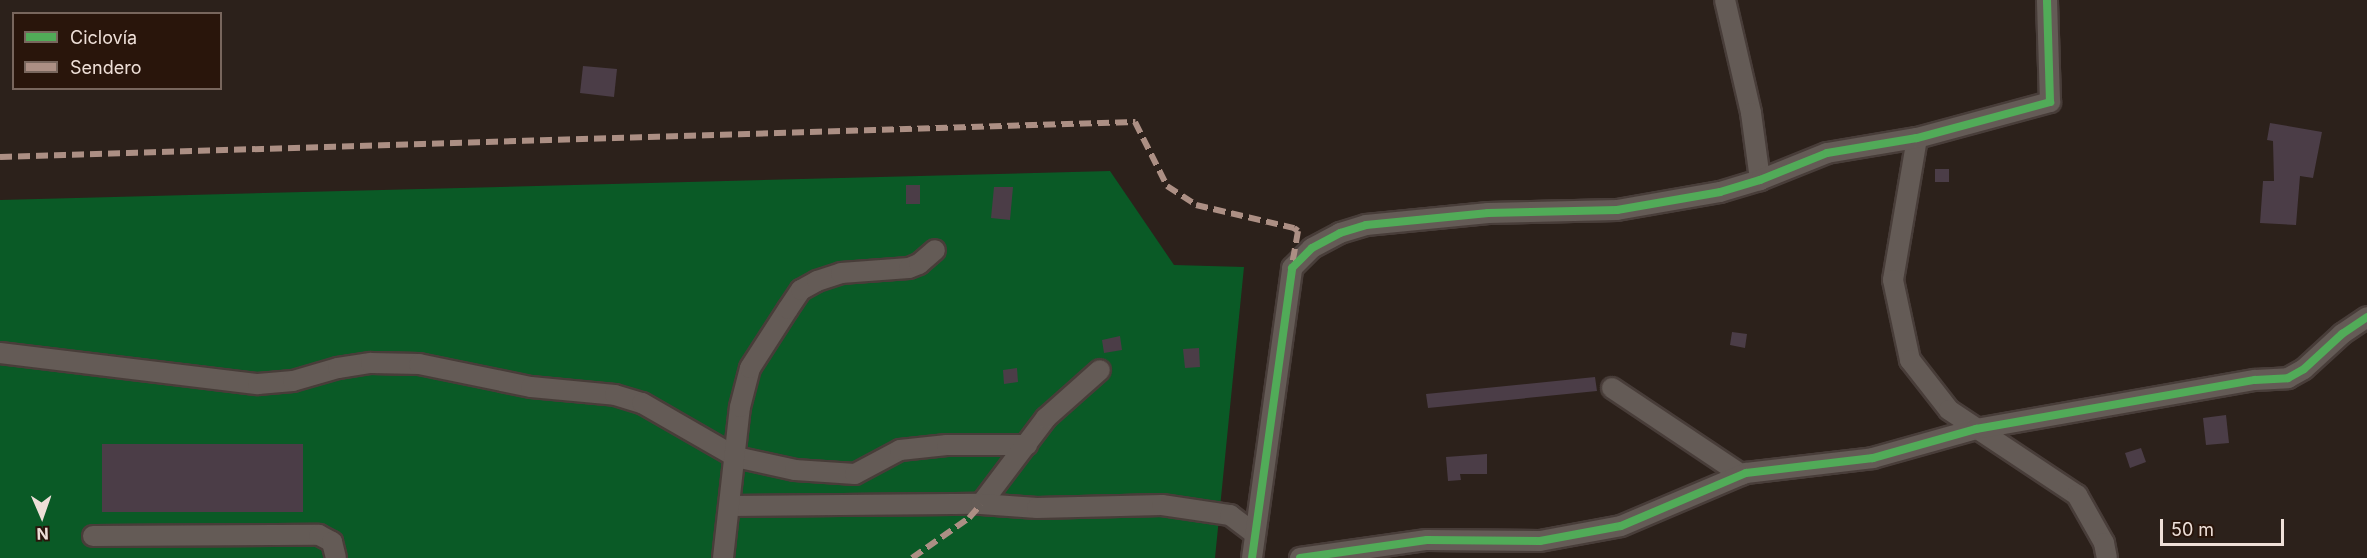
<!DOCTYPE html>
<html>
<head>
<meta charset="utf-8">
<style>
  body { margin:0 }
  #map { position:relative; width:2367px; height:558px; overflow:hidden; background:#2c211b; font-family:Inter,sans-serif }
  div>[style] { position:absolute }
  .forest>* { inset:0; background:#0a5a26 }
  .building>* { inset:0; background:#4b3d47 }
  .roads { filter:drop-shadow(2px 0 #483d39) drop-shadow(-2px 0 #483d39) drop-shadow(0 2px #483d39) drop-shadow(0 -2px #483d39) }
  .minor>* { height:20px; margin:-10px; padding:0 10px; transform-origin:10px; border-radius:10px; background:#645b56 }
  .quiet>* { height:6px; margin-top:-3px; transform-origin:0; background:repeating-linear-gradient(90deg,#ac8f84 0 12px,transparent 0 18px) }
  .cycleway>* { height:8px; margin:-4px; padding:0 4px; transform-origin:4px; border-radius:4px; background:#51ab58 }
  span { translate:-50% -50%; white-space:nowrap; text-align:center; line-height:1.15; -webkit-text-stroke:4.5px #29150b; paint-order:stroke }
  .legend { position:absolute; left:12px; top:12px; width:210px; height:78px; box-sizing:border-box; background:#29150b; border:2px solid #78665d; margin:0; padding:8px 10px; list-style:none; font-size:18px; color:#eedfd8 }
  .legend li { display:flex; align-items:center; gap:12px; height:30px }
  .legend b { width:30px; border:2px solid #78665d }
  .north { position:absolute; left:12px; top:486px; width:60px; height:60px; -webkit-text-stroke:4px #29150b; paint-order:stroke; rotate:178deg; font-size:16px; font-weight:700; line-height:24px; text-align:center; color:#eedfd8 }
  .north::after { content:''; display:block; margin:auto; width:21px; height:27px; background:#eedfd8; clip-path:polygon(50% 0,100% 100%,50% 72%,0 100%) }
  .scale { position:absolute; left:2160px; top:519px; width:124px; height:27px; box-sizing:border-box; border:3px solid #eedfd8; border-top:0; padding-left:8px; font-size:18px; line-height:21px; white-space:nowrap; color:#eedfd8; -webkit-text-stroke:4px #29150b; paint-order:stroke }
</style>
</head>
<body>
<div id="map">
  <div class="forest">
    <i style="clip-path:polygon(1110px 171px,1174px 265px,1244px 267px,1215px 558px,0 558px,0 200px)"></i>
  </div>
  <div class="building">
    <i style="clip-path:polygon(583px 66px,617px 69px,614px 97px,580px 93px)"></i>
    <i style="clip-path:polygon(2270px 123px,2322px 132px,2313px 178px,2300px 176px,2296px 225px,2260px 223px,2263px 181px,2274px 181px,2273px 141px,2267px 140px)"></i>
    <i style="clip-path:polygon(1935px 169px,1949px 169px,1949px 182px,1935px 182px)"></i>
    <i style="clip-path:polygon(906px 185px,920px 185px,920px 204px,906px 204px)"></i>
    <i style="clip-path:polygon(994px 187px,1013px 187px,1010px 220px,991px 218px)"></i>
    <i style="clip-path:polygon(1732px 332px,1747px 334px,1745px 348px,1730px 345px)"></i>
    <i style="clip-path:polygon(1120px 336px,1122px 350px,1104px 353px,1102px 340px)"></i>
    <i style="clip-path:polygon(1199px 348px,1200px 367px,1185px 368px,1183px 349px)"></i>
    <i style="clip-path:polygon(1017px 368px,1018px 382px,1004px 384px,1003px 370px)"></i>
    <i style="clip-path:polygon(1595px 377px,1597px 391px,1428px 408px,1426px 394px)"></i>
    <i style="clip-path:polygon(2226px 415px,2229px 443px,2206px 445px,2203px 418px)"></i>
    <i style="clip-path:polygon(102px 444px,303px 444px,303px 512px,102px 512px)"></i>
    <i style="clip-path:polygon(2141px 448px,2146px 462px,2130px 468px,2125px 453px)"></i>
    <i style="clip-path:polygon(1487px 454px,1487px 474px,1460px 474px,1461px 480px,1448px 481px,1446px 457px)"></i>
  </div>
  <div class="roads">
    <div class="minor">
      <i style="left:1725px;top:0;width:116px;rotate:77deg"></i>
      <i style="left:1751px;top:113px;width:68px;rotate:82.3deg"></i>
      <i style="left:1917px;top:138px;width:144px;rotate:99.6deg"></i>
      <i style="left:1893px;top:280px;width:82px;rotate:78deg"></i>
      <i style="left:1910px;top:360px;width:63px;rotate:52deg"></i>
      <i style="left:1949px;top:410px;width:154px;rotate:33.6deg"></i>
      <i style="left:2077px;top:495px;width:55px;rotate:60.6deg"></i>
      <i style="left:2104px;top:543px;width:15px;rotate:79deg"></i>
      <i style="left:0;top:353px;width:260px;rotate:6.9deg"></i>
      <i style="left:258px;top:384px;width:35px;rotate:-5deg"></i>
      <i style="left:293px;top:381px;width:47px;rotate:-16.1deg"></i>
      <i style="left:338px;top:368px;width:33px;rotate:-9deg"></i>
      <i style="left:371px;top:363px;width:48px;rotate:1.2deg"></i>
      <i style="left:419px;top:364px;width:114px;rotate:11.6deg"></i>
      <i style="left:531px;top:387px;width:84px;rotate:5.4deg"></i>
      <i style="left:615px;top:395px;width:28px;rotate:17deg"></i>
      <i style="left:642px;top:403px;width:108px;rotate:29.9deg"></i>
      <i style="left:736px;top:457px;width:60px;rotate:12.4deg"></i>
      <i style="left:795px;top:470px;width:60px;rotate:3.8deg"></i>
      <i style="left:855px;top:474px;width:51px;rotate:-28.1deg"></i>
      <i style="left:900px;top:450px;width:47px;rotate:-6.1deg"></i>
      <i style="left:947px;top:445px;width:80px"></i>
      <i style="left:1612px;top:388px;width:156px;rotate:33.8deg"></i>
      <i style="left:981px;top:504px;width:108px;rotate:-52.9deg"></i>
      <i style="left:1046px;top:418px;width:72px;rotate:-41.6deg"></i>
      <i style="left:730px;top:506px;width:251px;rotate:-0.5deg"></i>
      <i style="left:981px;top:504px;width:56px;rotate:4.1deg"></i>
      <i style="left:1037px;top:508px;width:125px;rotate:-1.4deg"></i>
      <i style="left:1162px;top:505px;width:69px;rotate:8.4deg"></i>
      <i style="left:1230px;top:515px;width:31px;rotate:37deg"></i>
      <i style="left:93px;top:536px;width:226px;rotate:-0.3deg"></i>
      <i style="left:319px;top:535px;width:15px;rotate:28deg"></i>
      <i style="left:332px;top:542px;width:16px;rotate:76deg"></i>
      <i style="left:723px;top:558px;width:152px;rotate:-83.6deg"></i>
      <i style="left:740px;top:407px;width:40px;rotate:-75.6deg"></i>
      <i style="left:750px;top:368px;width:70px;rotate:-57.2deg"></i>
      <i style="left:788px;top:309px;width:23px;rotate:-56deg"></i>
      <i style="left:801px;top:290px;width:18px;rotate:-29deg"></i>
      <i style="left:817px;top:281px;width:25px;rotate:-18deg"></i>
      <i style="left:841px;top:273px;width:68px;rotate:-4.2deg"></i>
      <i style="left:909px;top:268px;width:11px;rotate:-22deg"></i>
      <i style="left:919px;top:264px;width:21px;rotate:-41deg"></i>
      <i style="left:1252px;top:558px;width:293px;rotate:-82.1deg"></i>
      <i style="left:1292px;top:268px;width:28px;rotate:-45deg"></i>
      <i style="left:1312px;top:248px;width:32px;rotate:-28deg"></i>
      <i style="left:1340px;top:233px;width:27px;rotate:-17deg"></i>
      <i style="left:1366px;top:225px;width:123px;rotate:-5.6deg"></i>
      <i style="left:1488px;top:213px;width:129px;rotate:-1.3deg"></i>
      <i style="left:1617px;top:210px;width:105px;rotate:-9.9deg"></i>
      <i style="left:1720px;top:192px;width:42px;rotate:-16.7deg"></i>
      <i style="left:1760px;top:180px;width:72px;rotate:-21.9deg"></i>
      <i style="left:1827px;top:153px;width:91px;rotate:-9.5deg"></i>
      <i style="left:1917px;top:138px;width:138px;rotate:-15.1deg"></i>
      <i style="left:2050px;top:102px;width:102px;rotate:-91.7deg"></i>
      <i style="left:1300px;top:558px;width:128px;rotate:-8.1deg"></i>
      <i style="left:1427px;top:540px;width:113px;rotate:0.5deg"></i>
      <i style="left:1540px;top:541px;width:82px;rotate:-10.5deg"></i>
      <i style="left:1621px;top:526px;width:136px;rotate:-23deg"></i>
      <i style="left:1746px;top:473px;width:128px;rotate:-6.7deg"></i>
      <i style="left:1873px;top:458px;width:107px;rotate:-15.7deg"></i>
      <i style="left:1976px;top:429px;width:283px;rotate:-10deg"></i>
      <i style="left:2255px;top:380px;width:33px;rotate:-3deg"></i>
      <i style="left:2288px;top:378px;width:18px;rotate:-29deg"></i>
      <i style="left:2304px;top:369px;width:52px;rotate:-42.6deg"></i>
      <i style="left:2342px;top:334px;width:30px;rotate:-34deg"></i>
    </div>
  </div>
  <div class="quiet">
    <i style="left:0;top:157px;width:1136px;rotate:-1.77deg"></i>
    <i style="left:1135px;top:122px;width:72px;rotate:63.4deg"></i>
    <i style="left:1167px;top:186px;width:35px;rotate:33deg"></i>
    <i style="left:1196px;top:205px;width:101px;rotate:13.2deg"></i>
    <i style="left:1294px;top:228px;width:5px;rotate:37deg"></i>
    <i style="left:1298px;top:231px;width:36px;rotate:100deg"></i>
    <i style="left:912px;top:558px;width:70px;rotate:-35.1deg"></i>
    <i style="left:969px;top:518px;width:18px;rotate:-49deg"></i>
  </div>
  <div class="cycleway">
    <i style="left:1252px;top:558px;width:293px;rotate:-82.1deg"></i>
    <i style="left:1292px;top:268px;width:28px;rotate:-45deg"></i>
    <i style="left:1312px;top:248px;width:32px;rotate:-28deg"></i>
    <i style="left:1340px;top:233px;width:27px;rotate:-17deg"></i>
    <i style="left:1366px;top:225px;width:123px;rotate:-5.6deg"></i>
    <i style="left:1488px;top:213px;width:129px;rotate:-1.3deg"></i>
    <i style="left:1617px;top:210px;width:105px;rotate:-9.9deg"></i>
    <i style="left:1720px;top:192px;width:42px;rotate:-16.7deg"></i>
    <i style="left:1760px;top:180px;width:72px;rotate:-21.9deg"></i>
    <i style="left:1827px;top:153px;width:91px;rotate:-9.5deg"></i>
    <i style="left:1917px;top:138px;width:138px;rotate:-15.1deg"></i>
    <i style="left:2050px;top:102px;width:102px;rotate:-91.7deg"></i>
    <i style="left:1300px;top:558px;width:128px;rotate:-8.1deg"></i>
    <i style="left:1427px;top:540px;width:113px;rotate:0.5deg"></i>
    <i style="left:1540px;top:541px;width:82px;rotate:-10.5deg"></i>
    <i style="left:1621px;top:526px;width:136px;rotate:-23deg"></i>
    <i style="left:1746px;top:473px;width:128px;rotate:-6.7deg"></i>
    <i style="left:1873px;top:458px;width:107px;rotate:-15.7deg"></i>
    <i style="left:1976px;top:429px;width:283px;rotate:-10deg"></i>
    <i style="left:2255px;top:380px;width:33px;rotate:-3deg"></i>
    <i style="left:2288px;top:378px;width:18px;rotate:-29deg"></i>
    <i style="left:2304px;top:369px;width:52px;rotate:-42.6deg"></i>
    <i style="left:2342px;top:334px;width:30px;rotate:-34deg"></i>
  </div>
  <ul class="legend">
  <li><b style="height:8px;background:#51ab58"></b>Ciclovía</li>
  <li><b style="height:8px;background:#ac8f84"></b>Sendero</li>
  </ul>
  <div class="north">N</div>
  <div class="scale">50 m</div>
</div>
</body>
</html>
